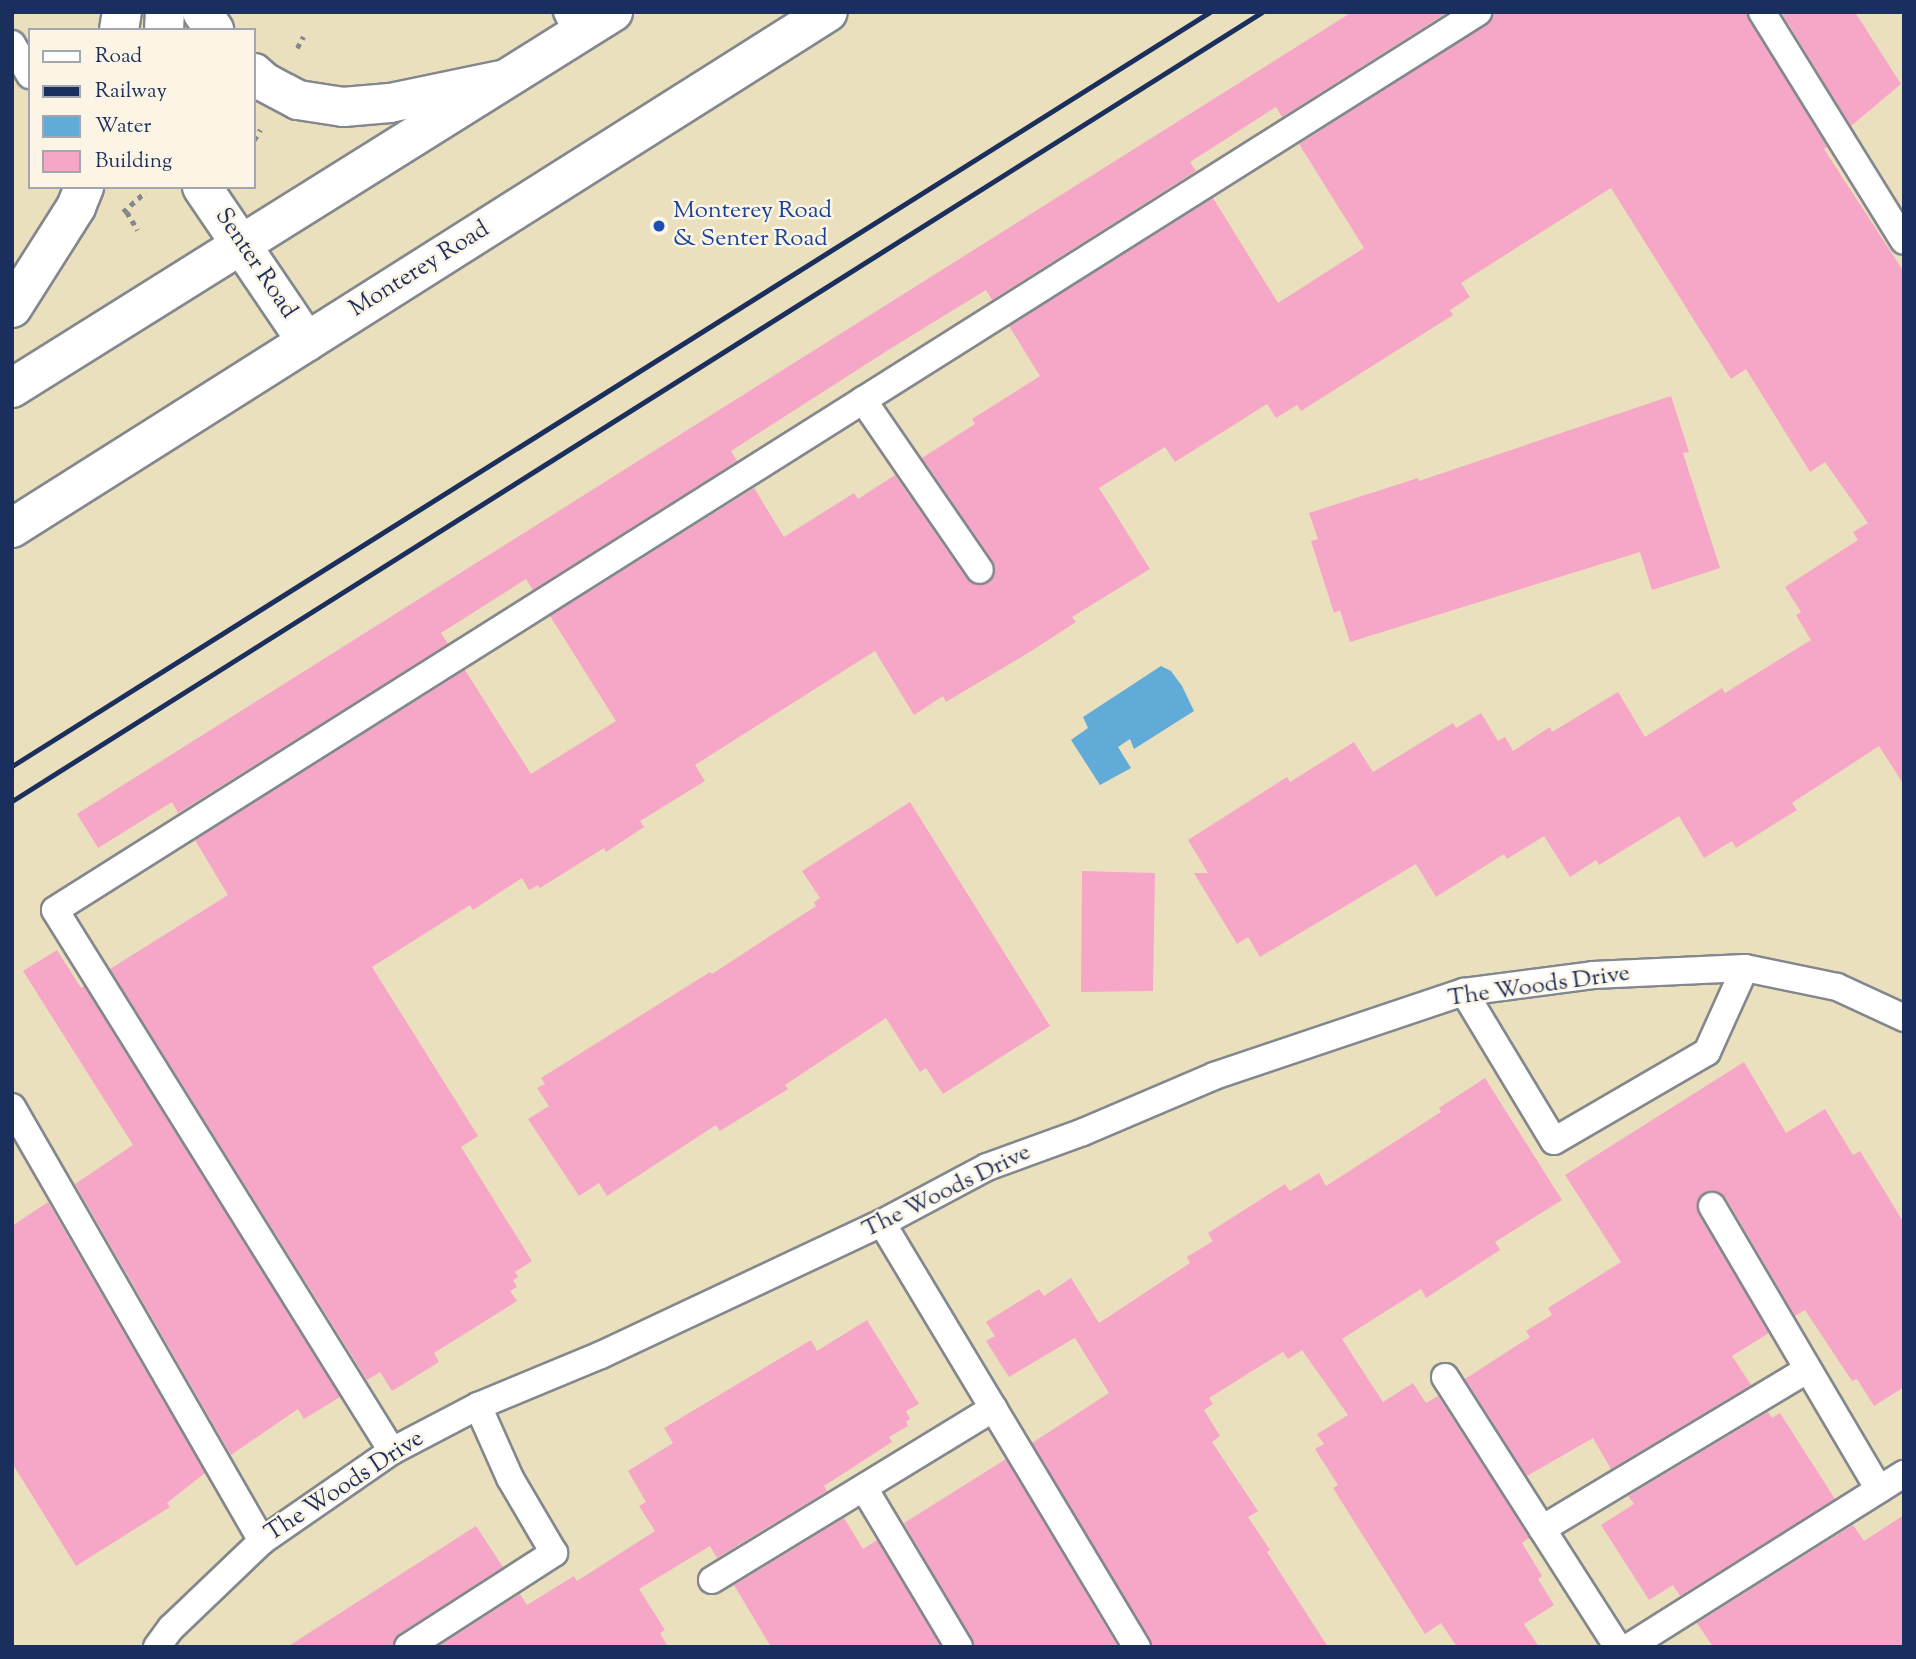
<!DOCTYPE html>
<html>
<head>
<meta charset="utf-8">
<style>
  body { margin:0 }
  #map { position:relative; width:1916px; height:1659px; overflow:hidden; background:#ebe0bd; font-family:"Sorts Mill Goudy",serif }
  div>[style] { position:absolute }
  .water>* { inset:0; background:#61abd9 }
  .building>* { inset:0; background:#f6a7c7 }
  .path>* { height:4.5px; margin-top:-2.25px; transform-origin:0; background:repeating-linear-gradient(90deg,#83888e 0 5px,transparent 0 10px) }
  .roads { filter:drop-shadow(2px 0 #83888e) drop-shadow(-2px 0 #83888e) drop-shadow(0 2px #83888e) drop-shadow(0 -2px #83888e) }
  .service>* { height:26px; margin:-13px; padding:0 13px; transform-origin:13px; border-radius:13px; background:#fff }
  .secondary>* { height:38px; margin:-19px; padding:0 19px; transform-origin:19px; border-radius:19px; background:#fff }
  .primary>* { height:38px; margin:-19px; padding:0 19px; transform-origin:19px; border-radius:19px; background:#fff }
  .rail>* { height:5px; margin:-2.5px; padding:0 2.5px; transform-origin:2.5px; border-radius:2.5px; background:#1b2f5e }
  .dots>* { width:19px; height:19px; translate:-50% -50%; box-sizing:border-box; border:4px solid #fcf5e5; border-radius:50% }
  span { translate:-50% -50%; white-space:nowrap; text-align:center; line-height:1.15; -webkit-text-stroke:5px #fcf5e5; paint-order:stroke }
  .transit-label { font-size:24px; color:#164399 }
  .left { translate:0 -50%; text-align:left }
  .street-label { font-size:24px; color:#1b2f5e }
  .frame { position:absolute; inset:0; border:14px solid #1b2f5e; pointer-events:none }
  .legend { position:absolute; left:28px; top:28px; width:228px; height:161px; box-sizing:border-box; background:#fcf5e5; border:2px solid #a2a6af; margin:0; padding:9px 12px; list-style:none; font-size:21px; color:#1b2f5e }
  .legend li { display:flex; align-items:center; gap:14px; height:35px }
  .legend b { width:35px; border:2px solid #a2a6af }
</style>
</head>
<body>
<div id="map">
  <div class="water">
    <i style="clip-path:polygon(1161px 666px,1171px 671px,1182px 686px,1194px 711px,1134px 749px,1130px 739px,1118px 747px,1131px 768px,1100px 785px,1071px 740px,1088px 728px,1083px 717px)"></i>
  </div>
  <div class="building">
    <i style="clip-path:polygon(1352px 12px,1448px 12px,1282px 117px,1276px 107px,1190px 162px,1196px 171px,992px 300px,986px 290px,893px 347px,731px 451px,737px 461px,533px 590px,526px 579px,441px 633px,448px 644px,178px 813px,172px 802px,98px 848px,77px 814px)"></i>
    <i style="clip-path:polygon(1494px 12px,1746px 12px,1827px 147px,1824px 149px,1904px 272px,1904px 785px,1879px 746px,1792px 803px,1797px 810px,1736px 848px,1732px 841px,1704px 858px,1679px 816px,1599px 865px,1596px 860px,1570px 877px,1544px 836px,1507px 859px,1504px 854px,1436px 897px,1416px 864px,1260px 957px,1248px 937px,1237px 944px,1194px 873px,1208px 873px,1188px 840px,1287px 777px,1290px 782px,1354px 742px,1373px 772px,1453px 723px,1456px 728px,1481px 713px,1498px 741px,1505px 737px,1513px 751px,1550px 727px,1552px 732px,1618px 692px,1645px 737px,1722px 688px,1725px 693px,1811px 640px,1796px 615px,1801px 612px,1785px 587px,1858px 540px,1853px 532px,1868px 523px,1825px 462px,1810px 472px,1746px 369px,1731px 379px,1611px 188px,1461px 283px,1470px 297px,1450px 310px,1453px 315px,1301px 411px,1297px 405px,1276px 418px,1267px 404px,1175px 462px,1165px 447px,1099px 488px,1150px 569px,1072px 617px,1076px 622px,1033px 650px,946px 702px,943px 696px,914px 715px,875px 651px,695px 765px,705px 781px,640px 821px,644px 827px,606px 852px,604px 848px,540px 888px,538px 885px,529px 890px,522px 878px,473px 910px,470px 905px,372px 967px,478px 1136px,461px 1147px,532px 1261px,515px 1272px,518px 1277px,513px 1280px,517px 1287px,510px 1291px,517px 1301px,434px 1353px,439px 1362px,392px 1391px,380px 1372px,367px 1380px,110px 969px,228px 895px,195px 840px,465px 670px,531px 774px,616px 721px,550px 616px,754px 488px,784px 537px,854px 493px,858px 499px,895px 475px,967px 579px,974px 584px,988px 583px,994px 576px,993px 561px,922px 458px,975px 424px,972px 419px,1040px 376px,1009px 326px,1213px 198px,1278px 303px,1364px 248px,1299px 144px,1486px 25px)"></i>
    <i style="clip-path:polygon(1781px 12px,1855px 12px,1901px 84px,1851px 126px)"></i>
    <i style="clip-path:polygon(1671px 396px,1689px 452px,1683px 453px,1720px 568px,1652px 590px,1640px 552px,1350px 642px,1340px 610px,1334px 613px,1311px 541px,1318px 539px,1309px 513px,1418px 478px,1419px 481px)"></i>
    <i style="clip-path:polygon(910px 802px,1050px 1026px,943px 1094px,926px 1068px,920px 1072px,886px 1018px,785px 1085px,788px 1089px,720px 1131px,716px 1125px,607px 1196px,599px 1183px,579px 1196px,528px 1119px,549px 1106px,537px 1088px,545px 1084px,541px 1078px,710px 972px,712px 974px,816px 906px,814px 902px,820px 898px,802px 871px)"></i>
    <i style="clip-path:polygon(1082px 871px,1155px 873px,1153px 991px,1081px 992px)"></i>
    <i style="clip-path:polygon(57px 950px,81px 988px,84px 986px,340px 1397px,304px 1419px,298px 1409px,231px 1455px,75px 1184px,133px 1145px,23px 971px)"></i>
    <i style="clip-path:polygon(1744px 1062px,1786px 1133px,1825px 1109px,1853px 1155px,1860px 1151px,1904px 1223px,1904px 1387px,1874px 1406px,1857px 1379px,1852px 1381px,1805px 1310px,1795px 1316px,1726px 1198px,1711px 1190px,1699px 1198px,1698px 1213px,1769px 1333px,1732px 1356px,1751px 1385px,1611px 1469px,1593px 1438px,1527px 1476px,1465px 1379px,1530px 1337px,1526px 1331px,1552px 1315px,1548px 1308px,1621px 1262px,1565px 1175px)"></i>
    <i style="clip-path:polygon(1485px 1078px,1562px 1200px,1495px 1242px,1500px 1250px,1426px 1298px,1421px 1289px,1342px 1339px,1383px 1402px,1413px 1383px,1426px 1403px,1438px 1396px,1501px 1493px,1529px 1538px,1522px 1543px,1542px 1576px,1538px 1579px,1554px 1605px,1524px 1624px,1539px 1647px,1457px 1647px,1441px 1623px,1425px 1634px,1333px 1488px,1338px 1485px,1315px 1449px,1324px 1444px,1317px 1434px,1348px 1415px,1302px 1350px,1288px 1359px,1283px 1352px,1209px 1398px,1213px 1404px,1204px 1410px,1220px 1436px,1212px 1442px,1258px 1511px,1248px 1517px,1270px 1550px,1267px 1552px,1328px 1647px,1153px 1647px,1032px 1443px,1109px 1393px,1075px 1338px,1093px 1327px,1009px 1377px,986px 1341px,995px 1336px,986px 1322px,1039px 1289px,1044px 1296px,1071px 1278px,1099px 1323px,1190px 1263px,1187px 1257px,1213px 1241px,1208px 1233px,1285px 1184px,1290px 1191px,1319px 1173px,1326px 1186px,1441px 1112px,1439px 1108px)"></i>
    <i style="clip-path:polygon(48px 1202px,205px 1473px,167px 1503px,170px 1507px,76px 1566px,12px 1463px,12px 1226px)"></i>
    <i style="clip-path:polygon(867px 1320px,919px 1404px,906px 1411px,910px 1419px,906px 1422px,908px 1426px,889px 1437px,892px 1442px,824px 1486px,827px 1491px,717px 1558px,710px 1546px,639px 1589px,665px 1630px,660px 1633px,668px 1647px,437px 1647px,520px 1594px,527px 1605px,574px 1576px,577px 1581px,655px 1531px,639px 1506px,646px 1502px,628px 1471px,673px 1443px,664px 1428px,811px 1340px,817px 1351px)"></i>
    <i style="clip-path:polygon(1768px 1412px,1772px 1418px,1780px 1413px,1835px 1499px,1680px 1596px,1673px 1585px,1649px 1600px,1601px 1525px,1634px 1504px,1628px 1496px)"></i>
    <i style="clip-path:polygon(1006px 1459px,1118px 1647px,975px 1647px,904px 1523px)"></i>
    <i style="clip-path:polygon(1904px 1515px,1904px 1647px,1713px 1647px,1697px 1623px,1853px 1525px,1864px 1541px)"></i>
    <i style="clip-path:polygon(844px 1518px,863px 1549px,877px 1540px,941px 1647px,771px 1647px,734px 1585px)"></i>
    <i style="clip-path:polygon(476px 1526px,503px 1567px,399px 1634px,392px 1647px,287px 1647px)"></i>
  </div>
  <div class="path">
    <i style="left:297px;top:48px;width:13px;rotate:-61deg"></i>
    <i style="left:254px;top:140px;width:12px;rotate:-59deg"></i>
    <i style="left:123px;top:212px;width:30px;rotate:-42deg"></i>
    <i style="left:127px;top:212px;width:21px;rotate:59deg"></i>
  </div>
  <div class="roads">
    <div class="service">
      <i style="left:567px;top:12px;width:25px;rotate:63deg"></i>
      <i style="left:1762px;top:12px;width:269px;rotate:58.2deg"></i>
      <i style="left:12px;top:44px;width:36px;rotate:60deg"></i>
      <i style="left:863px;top:400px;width:206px;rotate:55.5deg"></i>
      <i style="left:1464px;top:992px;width:174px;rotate:58.9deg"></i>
      <i style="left:1554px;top:1141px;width:177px;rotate:-30.2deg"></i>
      <i style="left:1707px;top:1052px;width:92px;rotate:-65.7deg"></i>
      <i style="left:12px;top:1107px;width:501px;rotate:60.06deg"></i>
      <i style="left:1712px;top:1206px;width:329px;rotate:59.5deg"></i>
      <i style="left:882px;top:1223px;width:495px;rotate:59deg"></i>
      <i style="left:1445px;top:1377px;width:321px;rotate:57.4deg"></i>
      <i style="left:392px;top:1451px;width:637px;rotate:-121.92deg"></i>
      <i style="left:55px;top:910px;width:1683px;rotate:-32.25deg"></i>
      <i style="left:864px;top:1488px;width:185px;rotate:59.1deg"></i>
      <i style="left:1542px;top:1529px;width:310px;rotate:-31deg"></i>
      <i style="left:712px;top:1580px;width:330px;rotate:-31.4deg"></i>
      <i style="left:157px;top:1647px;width:24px;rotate:-54deg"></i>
      <i style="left:171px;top:1628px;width:126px;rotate:-43.7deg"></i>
      <i style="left:262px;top:1541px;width:158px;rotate:-34.7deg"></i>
      <i style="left:392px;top:1451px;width:97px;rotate:-27.6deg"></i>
      <i style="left:478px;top:1406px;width:133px;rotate:-22.5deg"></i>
      <i style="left:601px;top:1355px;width:310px;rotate:-25.2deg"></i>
      <i style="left:882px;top:1223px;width:119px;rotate:-28.1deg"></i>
      <i style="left:987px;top:1167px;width:102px;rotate:-20deg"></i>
      <i style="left:1083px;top:1132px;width:142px;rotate:-23.1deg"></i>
      <i style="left:1214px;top:1076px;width:264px;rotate:-18.6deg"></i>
      <i style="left:1464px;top:992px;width:130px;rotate:-7.5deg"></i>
      <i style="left:1593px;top:975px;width:152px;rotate:-2.6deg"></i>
      <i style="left:1745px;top:968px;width:94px;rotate:11.7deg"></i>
      <i style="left:1837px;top:987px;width:74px;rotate:24.8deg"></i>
      <i style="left:408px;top:1647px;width:174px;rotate:-32.8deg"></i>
      <i style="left:554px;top:1553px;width:87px;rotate:-120.4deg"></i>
      <i style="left:510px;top:1478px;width:79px;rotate:-114deg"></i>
      <i style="left:1629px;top:1647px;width:325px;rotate:-32.2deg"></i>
    </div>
    <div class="secondary">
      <i style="left:202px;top:12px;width:22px;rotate:56deg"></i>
      <i style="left:119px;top:30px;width:18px;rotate:-81deg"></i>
      <i style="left:164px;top:30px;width:18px;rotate:-87deg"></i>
      <i style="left:254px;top:73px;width:13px;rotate:42deg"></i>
      <i style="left:264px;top:82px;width:38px;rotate:28deg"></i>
      <i style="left:298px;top:100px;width:46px;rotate:8.8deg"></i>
      <i style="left:343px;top:107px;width:47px;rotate:-4.9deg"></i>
      <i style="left:390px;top:103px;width:113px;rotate:-11.7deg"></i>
      <i style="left:202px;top:187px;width:187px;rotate:55.9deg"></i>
      <i style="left:12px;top:308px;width:120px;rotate:-57.6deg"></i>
      <i style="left:76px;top:207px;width:22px;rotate:-68deg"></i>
    </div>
    <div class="primary">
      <i style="left:12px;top:388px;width:709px;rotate:-32.03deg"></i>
      <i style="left:12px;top:528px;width:965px;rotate:-32.31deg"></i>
    </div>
  </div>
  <div class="rail">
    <i style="left:12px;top:766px;width:1416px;rotate:-32.19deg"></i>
    <i style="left:12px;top:801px;width:1478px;rotate:-32.26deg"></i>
  </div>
  <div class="dots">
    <i style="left:659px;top:226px;background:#1a4fb4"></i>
  </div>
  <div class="transit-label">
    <span class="left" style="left:673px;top:226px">Monterey Road<br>&amp; Senter Road</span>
  </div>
  <div class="street-label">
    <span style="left:255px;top:264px;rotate:56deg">Senter Road</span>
    <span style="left:420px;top:270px;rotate:-32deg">Monterey Road</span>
    <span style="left:1539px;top:987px;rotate:-8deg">The Woods Drive</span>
    <span style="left:947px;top:1192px;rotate:-26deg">The Woods Drive</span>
    <span style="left:345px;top:1487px;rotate:-33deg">The Woods Drive</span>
  </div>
  <div class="frame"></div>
  <ul class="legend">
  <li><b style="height:9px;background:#fff"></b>Road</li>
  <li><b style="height:9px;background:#1b2f5e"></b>Railway</li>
  <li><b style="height:19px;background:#61abd9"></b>Water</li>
  <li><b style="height:19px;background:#f6a7c7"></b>Building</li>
  </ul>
</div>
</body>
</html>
